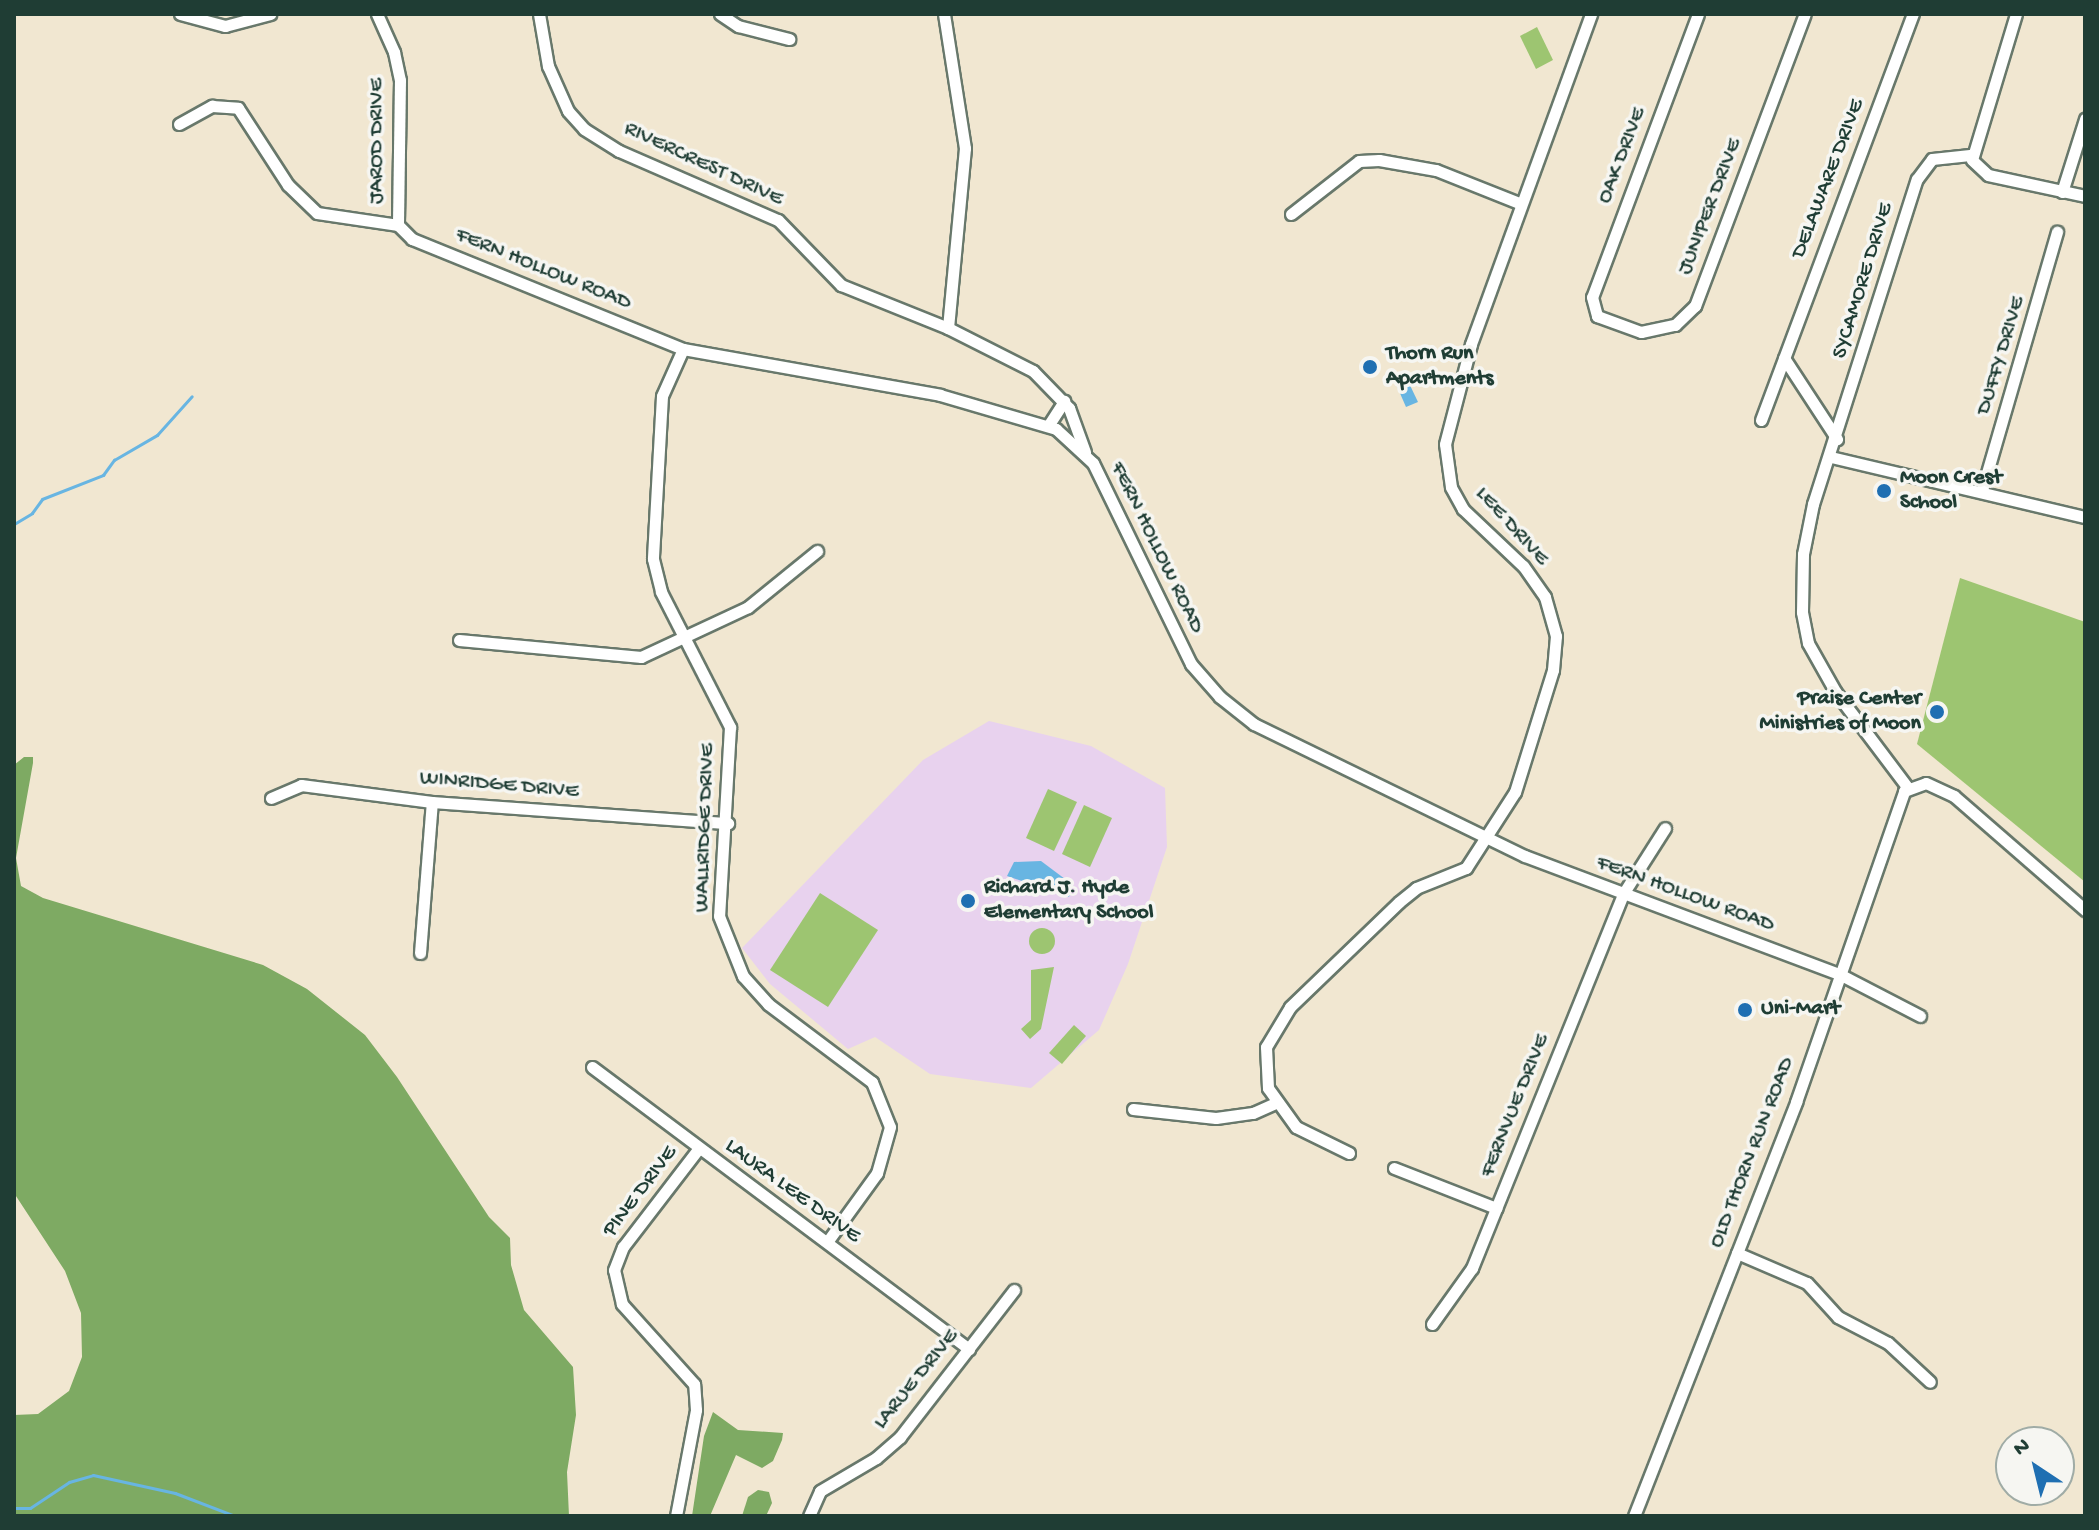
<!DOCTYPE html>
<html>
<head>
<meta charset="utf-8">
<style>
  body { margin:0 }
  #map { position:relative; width:2099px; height:1530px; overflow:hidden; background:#f1e7d1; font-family:"Gochi Hand",sans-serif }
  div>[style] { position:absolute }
  .built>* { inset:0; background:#e8d2ee }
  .green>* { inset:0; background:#9dc571 }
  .round { border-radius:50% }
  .forest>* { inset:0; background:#7eaa63 }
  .water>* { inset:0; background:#68b5e2 }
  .stream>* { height:3px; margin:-1.5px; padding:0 1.5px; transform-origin:1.5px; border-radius:1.5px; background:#68b5e2 }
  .roads { filter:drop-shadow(2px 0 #68786b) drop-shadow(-2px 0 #68786b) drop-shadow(0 2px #68786b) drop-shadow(0 -2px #68786b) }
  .minor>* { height:11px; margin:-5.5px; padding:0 5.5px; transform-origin:5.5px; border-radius:5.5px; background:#fff }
  .dots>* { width:22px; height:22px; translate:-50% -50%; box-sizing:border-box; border:4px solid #f6f6f2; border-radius:50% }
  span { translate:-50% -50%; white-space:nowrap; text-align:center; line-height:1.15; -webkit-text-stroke:7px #f6f6f2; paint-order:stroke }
  .street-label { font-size:22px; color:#1f3d34 }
  .poi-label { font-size:22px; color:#1f3d34; font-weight:700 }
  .left { translate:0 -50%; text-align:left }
  .right { translate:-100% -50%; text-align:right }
  .frame { position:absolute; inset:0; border:16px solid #1f3d34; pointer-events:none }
  .north { position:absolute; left:1995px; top:1426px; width:80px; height:80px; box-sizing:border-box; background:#f6f6f2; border:2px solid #a0aca6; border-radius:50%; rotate:325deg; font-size:22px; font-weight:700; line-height:32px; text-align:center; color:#1f3d34 }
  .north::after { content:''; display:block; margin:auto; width:28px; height:36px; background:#1f6fb2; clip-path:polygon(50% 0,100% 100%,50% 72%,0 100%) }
</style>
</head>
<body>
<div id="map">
  <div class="built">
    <i style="clip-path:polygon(989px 721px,1091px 746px,1165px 788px,1167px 847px,1128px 964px,1099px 1030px,1031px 1088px,930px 1074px,875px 1037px,848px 1049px,770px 984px,742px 948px,923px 760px)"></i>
  </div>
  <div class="green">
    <i style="clip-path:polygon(1537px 27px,1553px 60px,1536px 69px,1520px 36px)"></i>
    <i style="clip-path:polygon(1960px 578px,2085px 622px,2085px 882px,1917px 744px)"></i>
    <i style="clip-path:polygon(1048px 789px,1077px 802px,1054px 851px,1026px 838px)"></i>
    <i style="clip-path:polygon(1084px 805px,1112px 818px,1090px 867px,1062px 854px)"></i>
    <i style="clip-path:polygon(820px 893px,878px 930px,828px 1007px,770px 970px)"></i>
    <i class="round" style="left:1029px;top:928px;width:26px;height:26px"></i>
    <i style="clip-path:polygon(1054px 967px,1041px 1029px,1030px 1039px,1021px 1029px,1031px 1020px,1031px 970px)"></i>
    <i style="clip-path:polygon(1074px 1025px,1086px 1036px,1062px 1064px,1049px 1053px)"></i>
  </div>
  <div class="forest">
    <i style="clip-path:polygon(24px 757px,33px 757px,33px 763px,16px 858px,21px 886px,43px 898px,263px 965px,307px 989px,365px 1035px,397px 1077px,489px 1217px,510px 1238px,511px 1265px,524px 1310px,573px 1367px,576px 1415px,567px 1472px,569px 1516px,14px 1516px,14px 1415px,38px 1414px,69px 1391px,82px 1357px,81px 1313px,65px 1271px,14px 1193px,14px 765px)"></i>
    <i style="clip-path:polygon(713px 1412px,738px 1430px,783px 1433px,782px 1440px,773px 1461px,762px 1468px,736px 1455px,710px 1516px,692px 1516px,704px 1436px)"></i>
    <i style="clip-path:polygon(758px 1490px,769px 1492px,772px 1503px,766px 1516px,742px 1516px,748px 1497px)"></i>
  </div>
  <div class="water">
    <i style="clip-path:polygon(1407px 379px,1418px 402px,1406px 407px,1396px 384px)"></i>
    <i style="clip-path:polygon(1041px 861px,1073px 885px,1069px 897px,1007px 876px,1014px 862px)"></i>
  </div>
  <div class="stream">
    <i style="left:14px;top:524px;width:21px;rotate:-31deg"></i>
    <i style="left:32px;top:513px;width:17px;rotate:-54deg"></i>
    <i style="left:42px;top:499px;width:66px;rotate:-21.5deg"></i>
    <i style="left:103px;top:475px;width:19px;rotate:-54deg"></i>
    <i style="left:114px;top:460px;width:50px;rotate:-30.2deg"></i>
    <i style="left:157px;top:435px;width:52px;rotate:-48.1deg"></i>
    <i style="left:14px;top:1508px;width:16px"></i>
    <i style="left:30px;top:1508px;width:47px;rotate:-33.7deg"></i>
    <i style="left:69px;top:1482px;width:25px;rotate:-16deg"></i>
    <i style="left:93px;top:1475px;width:84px;rotate:12.4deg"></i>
    <i style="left:175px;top:1493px;width:64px;rotate:21deg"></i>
  </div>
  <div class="roads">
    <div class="minor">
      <i style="left:180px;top:14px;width:47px;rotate:14.9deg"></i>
      <i style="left:225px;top:26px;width:47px;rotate:-14.9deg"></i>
      <i style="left:377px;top:14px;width:42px;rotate:65.9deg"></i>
      <i style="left:394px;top:52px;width:29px;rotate:78deg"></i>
      <i style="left:400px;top:80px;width:145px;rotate:90.8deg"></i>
      <i style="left:539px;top:14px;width:53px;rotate:80.2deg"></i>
      <i style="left:548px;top:66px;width:49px;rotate:66deg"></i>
      <i style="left:568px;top:111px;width:24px;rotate:48deg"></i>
      <i style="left:584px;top:129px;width:41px;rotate:32.2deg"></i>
      <i style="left:619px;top:151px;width:173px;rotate:23.5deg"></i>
      <i style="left:778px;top:220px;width:91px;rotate:45.9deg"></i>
      <i style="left:841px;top:285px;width:115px;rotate:21.9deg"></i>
      <i style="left:948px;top:328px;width:95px;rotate:26.8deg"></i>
      <i style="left:1033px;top:371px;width:52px;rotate:45.8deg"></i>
      <i style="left:1069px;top:408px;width:47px;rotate:70deg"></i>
      <i style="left:720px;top:14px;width:22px;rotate:34deg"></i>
      <i style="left:738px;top:26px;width:53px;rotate:14.3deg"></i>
      <i style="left:944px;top:14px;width:136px;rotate:81.1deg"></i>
      <i style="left:965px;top:148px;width:181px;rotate:95.4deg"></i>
      <i style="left:1698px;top:14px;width:302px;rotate:110.5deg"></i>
      <i style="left:1592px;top:297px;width:20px;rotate:75deg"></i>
      <i style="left:1597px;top:316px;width:47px;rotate:20deg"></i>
      <i style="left:1641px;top:332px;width:35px;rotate:-12deg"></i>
      <i style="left:1675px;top:325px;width:28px;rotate:-44deg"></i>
      <i style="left:1695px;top:306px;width:312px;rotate:-69.4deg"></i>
      <i style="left:2016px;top:14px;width:152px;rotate:106.8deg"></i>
      <i style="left:1972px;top:160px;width:22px;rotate:43deg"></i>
      <i style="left:1988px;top:175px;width:99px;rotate:12.2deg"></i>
      <i style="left:179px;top:124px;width:38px;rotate:-29deg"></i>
      <i style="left:212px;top:106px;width:26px;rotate:4deg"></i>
      <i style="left:238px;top:108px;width:92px;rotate:57deg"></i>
      <i style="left:288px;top:185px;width:40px;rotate:44deg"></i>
      <i style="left:317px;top:213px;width:82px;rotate:8.4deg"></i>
      <i style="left:398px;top:225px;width:20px;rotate:45deg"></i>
      <i style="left:412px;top:239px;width:292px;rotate:22.1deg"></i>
      <i style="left:683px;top:349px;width:261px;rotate:10.1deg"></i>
      <i style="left:940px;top:395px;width:121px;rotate:16.3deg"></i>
      <i style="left:1056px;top:429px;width:50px;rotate:42.6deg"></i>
      <i style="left:1093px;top:463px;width:224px;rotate:64deg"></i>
      <i style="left:1191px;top:664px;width:44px;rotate:48.7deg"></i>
      <i style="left:1220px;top:697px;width:43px;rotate:38.5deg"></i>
      <i style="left:1254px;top:724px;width:301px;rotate:26deg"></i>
      <i style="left:1525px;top:856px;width:338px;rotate:20.6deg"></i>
      <i style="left:1841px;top:975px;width:89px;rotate:27.4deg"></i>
      <i style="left:2062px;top:192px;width:77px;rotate:-72.5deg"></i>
      <i style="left:1291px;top:214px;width:86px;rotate:-37.9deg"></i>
      <i style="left:1359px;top:161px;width:20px;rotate:-3deg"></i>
      <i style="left:1379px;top:160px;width:58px;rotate:10deg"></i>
      <i style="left:1436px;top:170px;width:89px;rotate:21.7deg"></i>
      <i style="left:683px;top:349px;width:51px;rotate:114.1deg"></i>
      <i style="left:662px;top:396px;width:163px;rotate:93.2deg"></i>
      <i style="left:653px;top:559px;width:34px;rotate:76deg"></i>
      <i style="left:661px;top:592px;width:152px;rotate:62.9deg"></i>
      <i style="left:730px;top:727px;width:189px;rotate:93.3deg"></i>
      <i style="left:719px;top:916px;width:65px;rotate:68.2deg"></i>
      <i style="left:743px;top:976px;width:38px;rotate:48deg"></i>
      <i style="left:768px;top:1004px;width:130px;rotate:36.9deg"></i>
      <i style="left:872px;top:1082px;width:48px;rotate:68.2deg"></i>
      <i style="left:890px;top:1127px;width:48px;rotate:105.8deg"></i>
      <i style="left:877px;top:1173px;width:85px;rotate:125.9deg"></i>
      <i style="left:1784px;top:358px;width:97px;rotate:56.8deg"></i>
      <i style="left:1761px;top:420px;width:434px;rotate:-69.5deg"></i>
      <i style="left:1048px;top:426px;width:30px;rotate:-57deg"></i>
      <i style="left:1831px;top:457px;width:261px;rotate:13.3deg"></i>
      <i style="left:1982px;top:490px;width:269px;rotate:-73.8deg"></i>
      <i style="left:459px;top:640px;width:183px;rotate:5.3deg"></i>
      <i style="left:641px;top:657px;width:118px;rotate:-25deg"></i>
      <i style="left:748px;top:607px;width:89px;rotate:-39.1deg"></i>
      <i style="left:1908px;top:788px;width:121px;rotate:-127deg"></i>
      <i style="left:1835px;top:691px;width:55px;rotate:-119.4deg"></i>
      <i style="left:1808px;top:643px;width:32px;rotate:-101deg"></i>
      <i style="left:1802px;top:612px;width:58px;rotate:-89deg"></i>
      <i style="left:1803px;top:554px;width:51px;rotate:-78.7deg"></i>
      <i style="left:1813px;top:504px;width:341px;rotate:-72.3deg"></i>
      <i style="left:1917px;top:179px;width:25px;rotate:-53deg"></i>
      <i style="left:1932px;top:159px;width:38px;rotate:-6deg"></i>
      <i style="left:271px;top:798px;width:33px;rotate:-23deg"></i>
      <i style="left:301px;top:785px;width:132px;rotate:7.4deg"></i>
      <i style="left:432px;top:802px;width:297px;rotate:4.1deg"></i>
      <i style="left:420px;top:953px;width:151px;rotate:-85.5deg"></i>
      <i style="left:592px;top:1067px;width:471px;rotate:36.8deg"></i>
      <i style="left:1133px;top:1109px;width:83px;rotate:6.2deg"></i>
      <i style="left:1216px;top:1118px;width:37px;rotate:-8deg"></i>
      <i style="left:1253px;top:1113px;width:27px;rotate:-24deg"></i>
      <i style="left:1349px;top:1153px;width:59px;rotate:-153.9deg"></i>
      <i style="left:1296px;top:1127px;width:48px;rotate:-125.7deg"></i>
      <i style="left:1268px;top:1088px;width:41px;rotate:-92.8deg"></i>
      <i style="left:1266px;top:1047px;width:47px;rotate:-59deg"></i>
      <i style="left:1290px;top:1007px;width:151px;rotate:-43.9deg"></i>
      <i style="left:1399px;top:902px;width:22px;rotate:-39deg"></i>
      <i style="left:1416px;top:888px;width:54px;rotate:-21.8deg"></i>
      <i style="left:1466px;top:868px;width:90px;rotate:-57.2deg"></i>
      <i style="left:1515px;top:792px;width:128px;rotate:-72.7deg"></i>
      <i style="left:1553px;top:670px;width:34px;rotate:-85deg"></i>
      <i style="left:1556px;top:636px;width:41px;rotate:-105.8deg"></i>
      <i style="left:1545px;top:597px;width:38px;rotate:-125deg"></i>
      <i style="left:1523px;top:566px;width:83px;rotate:-136.5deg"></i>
      <i style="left:1463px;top:509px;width:25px;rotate:-119deg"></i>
      <i style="left:1451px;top:487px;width:43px;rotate:-97.9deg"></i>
      <i style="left:1445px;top:444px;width:103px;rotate:-75.4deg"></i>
      <i style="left:1471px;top:344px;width:351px;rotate:-70deg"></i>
      <i style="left:1394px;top:1168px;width:110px;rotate:21.4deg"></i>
      <i style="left:1737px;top:1253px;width:76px;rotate:23.2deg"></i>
      <i style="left:1807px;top:1283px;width:46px;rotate:47.6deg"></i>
      <i style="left:1838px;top:1317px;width:56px;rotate:27.5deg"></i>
      <i style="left:1888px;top:1343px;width:57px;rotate:42.9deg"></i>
      <i style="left:1432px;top:1324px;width:69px;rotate:-54.5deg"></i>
      <i style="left:1472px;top:1268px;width:403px;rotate:-68deg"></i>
      <i style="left:1623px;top:894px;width:78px;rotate:-57.5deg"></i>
      <i style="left:676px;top:1516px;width:108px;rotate:-79.3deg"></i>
      <i style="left:696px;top:1410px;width:26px;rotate:-94deg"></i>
      <i style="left:694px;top:1384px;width:108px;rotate:-132deg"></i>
      <i style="left:622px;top:1304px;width:35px;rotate:-103deg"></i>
      <i style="left:614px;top:1270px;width:25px;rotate:-69deg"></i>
      <i style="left:623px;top:1247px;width:125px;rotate:-52.5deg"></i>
      <i style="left:809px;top:1516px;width:27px;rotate:-66deg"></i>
      <i style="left:820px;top:1491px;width:65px;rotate:-30.5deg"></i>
      <i style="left:876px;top:1458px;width:32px;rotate:-41deg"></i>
      <i style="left:900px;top:1437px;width:186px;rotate:-52.2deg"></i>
      <i style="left:1634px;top:1516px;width:445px;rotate:-68.6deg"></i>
      <i style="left:1796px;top:1102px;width:329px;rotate:-70.8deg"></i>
      <i style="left:1904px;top:791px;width:23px;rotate:-20deg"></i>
      <i style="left:1926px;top:783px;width:31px;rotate:25deg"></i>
      <i style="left:1954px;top:796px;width:174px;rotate:41deg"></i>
    </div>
  </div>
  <div class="dots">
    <i style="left:1370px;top:367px;background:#1f6fb2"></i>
    <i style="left:1884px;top:491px;background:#1f6fb2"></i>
    <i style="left:1937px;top:712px;background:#1f6fb2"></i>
    <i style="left:968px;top:901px;background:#1f6fb2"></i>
    <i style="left:1745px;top:1010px;background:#1f6fb2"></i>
  </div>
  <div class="street-label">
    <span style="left:378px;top:141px;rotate:-90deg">JAROD DRIVE</span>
    <span style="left:1623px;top:156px;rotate:-69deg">OAK DRIVE</span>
    <span style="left:703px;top:165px;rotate:25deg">RIVERCREST DRIVE</span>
    <span style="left:1829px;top:179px;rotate:-69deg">DELAWARE DRIVE</span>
    <span style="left:1711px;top:207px;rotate:-69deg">JUNIPER DRIVE</span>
    <span style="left:543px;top:270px;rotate:22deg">FERN HOLLOW ROAD</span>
    <span style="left:1864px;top:281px;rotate:-73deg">SYCAMORE DRIVE</span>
    <span style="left:2002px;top:356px;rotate:-73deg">DUFFY DRIVE</span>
    <span style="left:1511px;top:527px;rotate:48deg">LEE DRIVE</span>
    <span style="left:1156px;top:548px;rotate:64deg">FERN HOLLOW ROAD</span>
    <span style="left:499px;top:786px;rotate:5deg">WINRIDGE DRIVE</span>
    <span style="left:706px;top:828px;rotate:-88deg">WALLRIDGE DRIVE</span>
    <span style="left:1685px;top:895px;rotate:20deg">FERN HOLLOW ROAD</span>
    <span style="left:1516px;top:1106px;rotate:-68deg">FERNVUE DRIVE</span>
    <span style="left:1753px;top:1153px;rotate:-69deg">OLD THORN RUN ROAD</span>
    <span style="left:641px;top:1192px;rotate:-53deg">PINE DRIVE</span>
    <span style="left:792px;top:1192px;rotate:36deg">LAURA LEE DRIVE</span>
    <span style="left:917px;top:1380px;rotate:-51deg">LARUE DRIVE</span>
  </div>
  <div class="poi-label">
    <span class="left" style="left:1386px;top:367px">Thorn Run<br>Apartments</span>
    <span class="left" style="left:1900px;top:491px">Moon Crest<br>School</span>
    <span class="right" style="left:1921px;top:712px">Praise Center<br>Ministries of Moon</span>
    <span class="left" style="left:984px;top:901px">Richard J. Hyde<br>Elementary School</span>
    <span class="left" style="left:1761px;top:1010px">Uni-Mart</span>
  </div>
  <div class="frame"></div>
  <div class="north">N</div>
</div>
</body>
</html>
